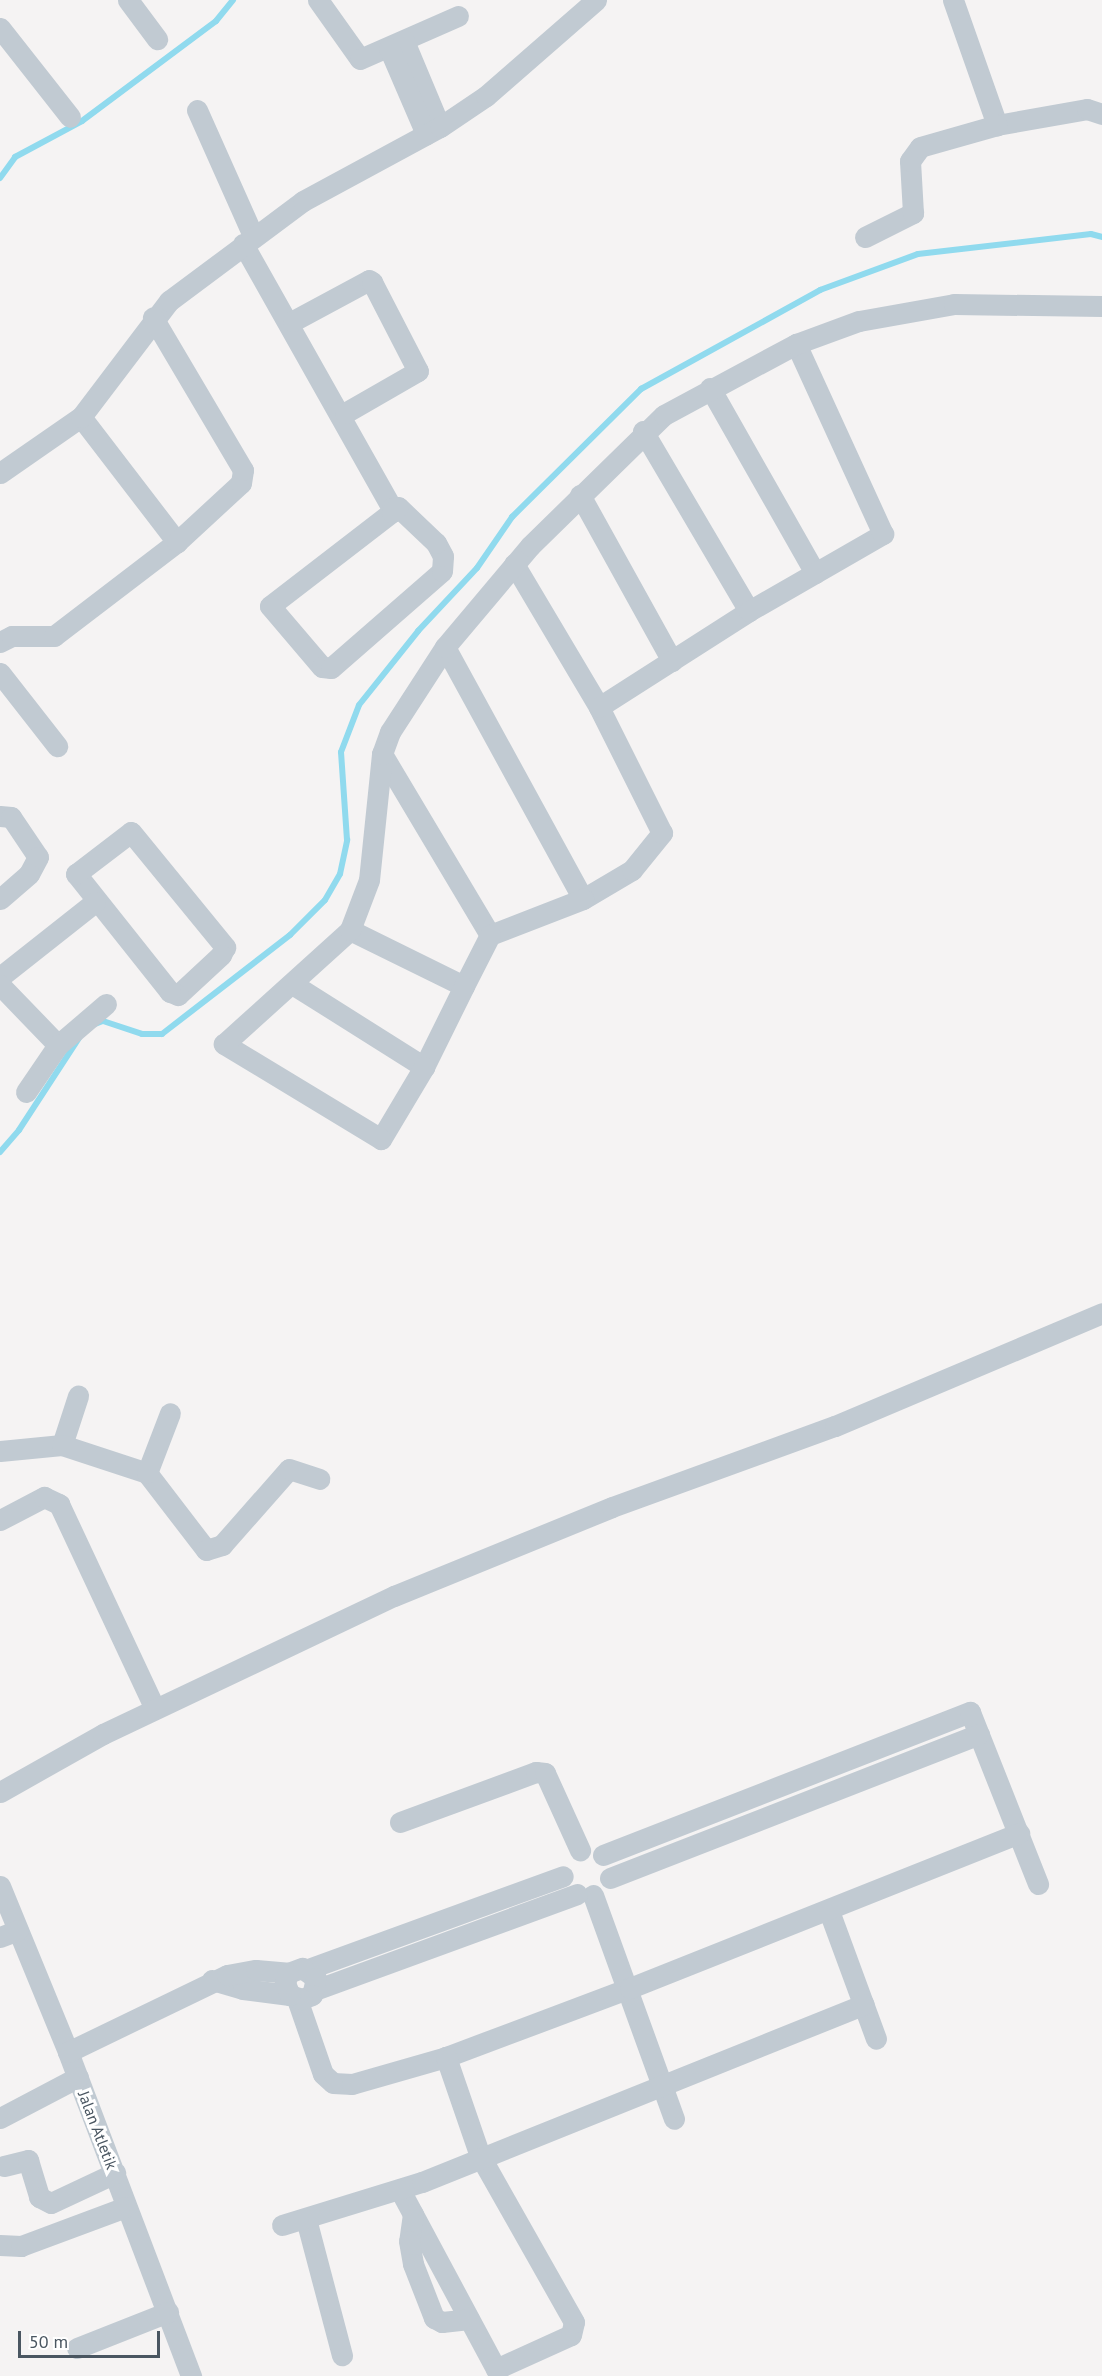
<!DOCTYPE html>
<html>
<head>
<meta charset="utf-8">
<style>
  body { margin:0 }
  #map { position:relative; width:1102px; height:2376px; overflow:hidden; background:#f5f3f3; font-family:"PT Sans",sans-serif }
  div>[style] { position:absolute }
  .stream>* { height:6px; margin:-3px; padding:0 3px; transform-origin:3px; border-radius:3px; background:#90daee }
  .minor>* { height:21px; margin:-10.5px; padding:0 10.5px; transform-origin:10.5px; border-radius:10.5px; background:#c1cad2 }
  span { translate:-50% -50%; white-space:nowrap; text-align:center; line-height:1.15; -webkit-text-stroke:6px #fff; paint-order:stroke }
  .street-label { font-size:16px; color:#4a5661 }
  .scale { position:absolute; left:18px; top:2331px; width:142px; height:27px; box-sizing:border-box; border:3px solid #4a5661; border-top:0; padding-left:8px; font-size:18px; line-height:21px; white-space:nowrap; color:#4a5661; -webkit-text-stroke:4px #fff; paint-order:stroke }
</style>
</head>
<body>
<div id="map">
  <div class="stream">
    <i style="left:0;top:178px;width:26px;rotate:-54deg"></i>
    <i style="left:15px;top:157px;width:76px;rotate:-28.2deg"></i>
    <i style="left:82px;top:121px;width:167px;rotate:-36.7deg"></i>
    <i style="left:216px;top:21px;width:27px;rotate:-51deg"></i>
    <i style="left:95px;top:1024px;width:9px;rotate:-21deg"></i>
    <i style="left:103px;top:1021px;width:41px;rotate:18.4deg"></i>
    <i style="left:142px;top:1034px;width:20px"></i>
    <i style="left:162px;top:1034px;width:162px;rotate:-37.7deg"></i>
    <i style="left:290px;top:935px;width:49px;rotate:-45deg"></i>
    <i style="left:325px;top:900px;width:30px;rotate:-60deg"></i>
    <i style="left:340px;top:874px;width:35px;rotate:-78deg"></i>
    <i style="left:347px;top:840px;width:88px;rotate:-93.9deg"></i>
    <i style="left:341px;top:752px;width:50px;rotate:-69deg"></i>
    <i style="left:359px;top:705px;width:95px;rotate:-51.4deg"></i>
    <i style="left:418px;top:631px;width:86px;rotate:-46.9deg"></i>
    <i style="left:477px;top:568px;width:62px;rotate:-55.5deg"></i>
    <i style="left:512px;top:517px;width:182px;rotate:-44.8deg"></i>
    <i style="left:641px;top:389px;width:205px;rotate:-28.9deg"></i>
    <i style="left:820px;top:290px;width:104px;rotate:-20.2deg"></i>
    <i style="left:918px;top:254px;width:174px;rotate:-6.6deg"></i>
    <i style="left:1091px;top:234px;width:11px;rotate:15deg"></i>
    <i style="left:0;top:1152px;width:29px;rotate:-49deg"></i>
    <i style="left:19px;top:1130px;width:110px;rotate:-56.9deg"></i>
  </div>
  <div class="minor">
    <i style="left:128px;top:0;width:49px;rotate:53.4deg"></i>
    <i style="left:318px;top:0;width:72px;rotate:54.6deg"></i>
    <i style="left:360px;top:59px;width:107px;rotate:-23.7deg"></i>
    <i style="left:953px;top:0;width:133px;rotate:70.6deg"></i>
    <i style="left:997px;top:125px;width:91px;rotate:-10.1deg"></i>
    <i style="left:1087px;top:109px;width:16px;rotate:18deg"></i>
    <i style="left:0;top:28px;width:113px;rotate:51.8deg"></i>
    <i style="left:404px;top:41px;width:93px;rotate:67.3deg"></i>
    <i style="left:389px;top:48px;width:94px;rotate:66.7deg"></i>
    <i style="left:197px;top:110px;width:138px;rotate:66deg"></i>
    <i style="left:865px;top:237px;width:54px;rotate:-26.6deg"></i>
    <i style="left:913px;top:213px;width:52px;rotate:-93.3deg"></i>
    <i style="left:910px;top:161px;width:17px;rotate:-54deg"></i>
    <i style="left:920px;top:147px;width:80px;rotate:-15.9deg"></i>
    <i style="left:243px;top:244px;width:303px;rotate:60.6deg"></i>
    <i style="left:392px;top:508px;width:4px;rotate:90deg"></i>
    <i style="left:392px;top:512px;width:154px;rotate:142.4deg"></i>
    <i style="left:270px;top:606px;width:80px;rotate:49.6deg"></i>
    <i style="left:322px;top:667px;width:9px;rotate:6deg"></i>
    <i style="left:331px;top:668px;width:147px;rotate:-41.1deg"></i>
    <i style="left:442px;top:571px;width:15px;rotate:-86deg"></i>
    <i style="left:443px;top:556px;width:15px;rotate:-118deg"></i>
    <i style="left:436px;top:543px;width:52px;rotate:-136.5deg"></i>
    <i style="left:398px;top:507px;width:8px;rotate:140deg"></i>
    <i style="left:293px;top:321px;width:86px;rotate:-28.3deg"></i>
    <i style="left:369px;top:280px;width:4px;rotate:34deg"></i>
    <i style="left:372px;top:282px;width:100px;rotate:62.7deg"></i>
    <i style="left:418px;top:371px;width:84px;rotate:150.1deg"></i>
    <i style="left:710px;top:388px;width:213px;rotate:60.4deg"></i>
    <i style="left:81px;top:417px;width:158px;rotate:52.5deg"></i>
    <i style="left:643px;top:431px;width:209px;rotate:59.5deg"></i>
    <i style="left:0;top:473px;width:98px;rotate:-34.7deg"></i>
    <i style="left:81px;top:417px;width:146px;rotate:-52.8deg"></i>
    <i style="left:169px;top:301px;width:167px;rotate:-36.7deg"></i>
    <i style="left:303px;top:201px;width:156px;rotate:-28.4deg"></i>
    <i style="left:440px;top:127px;width:55px;rotate:-34deg"></i>
    <i style="left:486px;top:96px;width:146px;rotate:-41.1deg"></i>
    <i style="left:580px;top:495px;width:190px;rotate:61deg"></i>
    <i style="left:514px;top:564px;width:166px;rotate:59.3deg"></i>
    <i style="left:0;top:642px;width:13px;rotate:-27deg"></i>
    <i style="left:12px;top:636px;width:42px"></i>
    <i style="left:54px;top:636px;width:155px;rotate:-37.4deg"></i>
    <i style="left:177px;top:542px;width:87px;rotate:-42.7deg"></i>
    <i style="left:241px;top:483px;width:13px;rotate:-81deg"></i>
    <i style="left:243px;top:470px;width:177px;rotate:-120.6deg"></i>
    <i style="left:445px;top:647px;width:287px;rotate:61.3deg"></i>
    <i style="left:583px;top:899px;width:57px;rotate:-30.6deg"></i>
    <i style="left:632px;top:870px;width:48px;rotate:-51deg"></i>
    <i style="left:662px;top:833px;width:141px;rotate:-116.6deg"></i>
    <i style="left:599px;top:707px;width:178px;rotate:-32.6deg"></i>
    <i style="left:749px;top:611px;width:155px;rotate:-29.9deg"></i>
    <i style="left:883px;top:534px;width:209px;rotate:-114.6deg"></i>
    <i style="left:0;top:673px;width:93px;rotate:52deg"></i>
    <i style="left:382px;top:754px;width:211px;rotate:59.2deg"></i>
    <i style="left:490px;top:935px;width:100px;rotate:-21.2deg"></i>
    <i style="left:0;top:816px;width:11px;rotate:5deg"></i>
    <i style="left:11px;top:817px;width:48px;rotate:56deg"></i>
    <i style="left:38px;top:857px;width:19px;rotate:118deg"></i>
    <i style="left:29px;top:874px;width:38px;rotate:139deg"></i>
    <i style="left:131px;top:832px;width:149px;rotate:50.7deg"></i>
    <i style="left:225px;top:947px;width:9px;rotate:117deg"></i>
    <i style="left:221px;top:955px;width:59px;rotate:137.1deg"></i>
    <i style="left:178px;top:995px;width:9px;rotate:-159deg"></i>
    <i style="left:170px;top:992px;width:151px;rotate:-128.5deg"></i>
    <i style="left:76px;top:874px;width:69px;rotate:-37.4deg"></i>
    <i style="left:350px;top:930px;width:127px;rotate:26.2deg"></i>
    <i style="left:464px;top:986px;width:57px;rotate:-63deg"></i>
    <i style="left:0;top:977px;width:121px;rotate:-38.3deg"></i>
    <i style="left:0;top:985px;width:83px;rotate:46deg"></i>
    <i style="left:58px;top:1045px;width:63px;rotate:-40.5deg"></i>
    <i style="left:294px;top:985px;width:154px;rotate:32.2deg"></i>
    <i style="left:424px;top:1067px;width:90px;rotate:-63.7deg"></i>
    <i style="left:424px;top:1067px;width:84px;rotate:120.8deg"></i>
    <i style="left:381px;top:1139px;width:184px;rotate:-148.8deg"></i>
    <i style="left:224px;top:1044px;width:170px;rotate:-42.1deg"></i>
    <i style="left:350px;top:930px;width:53px;rotate:-69.2deg"></i>
    <i style="left:369px;top:880px;width:127px;rotate:-84.1deg"></i>
    <i style="left:382px;top:754px;width:23px;rotate:-70deg"></i>
    <i style="left:390px;top:732px;width:101px;rotate:-57.1deg"></i>
    <i style="left:445px;top:647px;width:132px;rotate:-49.9deg"></i>
    <i style="left:530px;top:546px;width:187px;rotate:-44.4deg"></i>
    <i style="left:664px;top:415px;width:150px;rotate:-28.3deg"></i>
    <i style="left:796px;top:344px;width:67px;rotate:-20.1deg"></i>
    <i style="left:859px;top:321px;width:97px;rotate:-10.1deg"></i>
    <i style="left:954px;top:304px;width:148px;rotate:0.8deg"></i>
    <i style="left:26px;top:1092px;width:57px;rotate:-55.8deg"></i>
    <i style="left:62px;top:1445px;width:52px;rotate:-71.9deg"></i>
    <i style="left:0;top:1451px;width:62px;rotate:-5.5deg"></i>
    <i style="left:62px;top:1445px;width:89px;rotate:18.2deg"></i>
    <i style="left:147px;top:1473px;width:97px;rotate:52.5deg"></i>
    <i style="left:206px;top:1550px;width:17px;rotate:-17deg"></i>
    <i style="left:222px;top:1545px;width:101px;rotate:-48.6deg"></i>
    <i style="left:289px;top:1469px;width:32px;rotate:18deg"></i>
    <i style="left:147px;top:1473px;width:64px;rotate:-69deg"></i>
    <i style="left:0;top:1520px;width:50px;rotate:-27.6deg"></i>
    <i style="left:44px;top:1497px;width:17px;rotate:25deg"></i>
    <i style="left:59px;top:1504px;width:226px;rotate:64.9deg"></i>
    <i style="left:0;top:1792px;width:118px;rotate:-29.4deg"></i>
    <i style="left:103px;top:1734px;width:322px;rotate:-25.4deg"></i>
    <i style="left:394px;top:1596px;width:235px;rotate:-22.2deg"></i>
    <i style="left:612px;top:1507px;width:237px;rotate:-20deg"></i>
    <i style="left:835px;top:1426px;width:290px;rotate:-22.9deg"></i>
    <i style="left:400px;top:1822px;width:145px;rotate:-20.2deg"></i>
    <i style="left:536px;top:1772px;width:9px;rotate:6deg"></i>
    <i style="left:545px;top:1773px;width:85px;rotate:65.6deg"></i>
    <i style="left:603px;top:1855px;width:394px;rotate:-21.3deg"></i>
    <i style="left:970px;top:1712px;width:185px;rotate:68.4deg"></i>
    <i style="left:610px;top:1878px;width:396px;rotate:-21.3deg"></i>
    <i style="left:0;top:1886px;width:179px;rotate:67.7deg"></i>
    <i style="left:68px;top:2052px;width:347px;rotate:69.2deg"></i>
    <i style="left:593px;top:1895px;width:238px;rotate:70.1deg"></i>
    <i style="left:829px;top:1911px;width:136px;rotate:69.8deg"></i>
    <i style="left:0;top:1937px;width:19px;rotate:-21deg"></i>
    <i style="left:308px;top:1969px;width:271px;rotate:-20deg"></i>
    <i style="left:212px;top:1980px;width:32px;rotate:16deg"></i>
    <i style="left:243px;top:1989px;width:47px;rotate:7.3deg"></i>
    <i style="left:315px;top:1990px;width:279px;rotate:-20.1deg"></i>
    <i style="left:297px;top:1999px;width:79px;rotate:70.9deg"></i>
    <i style="left:323px;top:2074px;width:13px;rotate:42deg"></i>
    <i style="left:333px;top:2083px;width:19px;rotate:3deg"></i>
    <i style="left:352px;top:2084px;width:98px;rotate:-16deg"></i>
    <i style="left:446px;top:2057px;width:197px;rotate:-20.6deg"></i>
    <i style="left:630px;top:1988px;width:419px;rotate:-21.7deg"></i>
    <i style="left:68px;top:2052px;width:177px;rotate:-25.8deg"></i>
    <i style="left:227px;top:1975px;width:29px;rotate:-10deg"></i>
    <i style="left:256px;top:1970px;width:32px;rotate:5deg"></i>
    <i style="left:288px;top:1973px;width:15px;rotate:-20deg"></i>
    <i style="left:302px;top:1968px;width:17px;rotate:36deg"></i>
    <i style="left:316px;top:1978px;width:17px;rotate:103deg"></i>
    <i style="left:312px;top:1995px;width:11px;rotate:158deg"></i>
    <i style="left:302px;top:1999px;width:13px;rotate:-162deg"></i>
    <i style="left:290px;top:1995px;width:13px;rotate:-113deg"></i>
    <i style="left:285px;top:1983px;width:10px;rotate:-73deg"></i>
    <i style="left:0;top:2118px;width:88px;rotate:-27.7deg"></i>
    <i style="left:4px;top:2166px;width:25px;rotate:-14deg"></i>
    <i style="left:28px;top:2160px;width:39px;rotate:73deg"></i>
    <i style="left:39px;top:2197px;width:13px;rotate:27deg"></i>
    <i style="left:51px;top:2203px;width:71px;rotate:-25.1deg"></i>
    <i style="left:400px;top:2190px;width:203px;rotate:61.8deg"></i>
    <i style="left:496px;top:2369px;width:82px;rotate:-24.4deg"></i>
    <i style="left:571px;top:2335px;width:13px;rotate:-77deg"></i>
    <i style="left:574px;top:2322px;width:191px;rotate:-119.5deg"></i>
    <i style="left:480px;top:2156px;width:105px;rotate:-109deg"></i>
    <i style="left:413px;top:2214px;width:27px;rotate:98deg"></i>
    <i style="left:409px;top:2241px;width:23px;rotate:80deg"></i>
    <i style="left:413px;top:2264px;width:58px;rotate:68.7deg"></i>
    <i style="left:434px;top:2318px;width:9px;rotate:27deg"></i>
    <i style="left:442px;top:2322px;width:27px;rotate:-6deg"></i>
    <i style="left:306px;top:2219px;width:141px;rotate:75.2deg"></i>
    <i style="left:282px;top:2225px;width:146px;rotate:-17.1deg"></i>
    <i style="left:422px;top:2182px;width:476px;rotate:-21.9deg"></i>
    <i style="left:0;top:2245px;width:21px;rotate:3deg"></i>
    <i style="left:21px;top:2246px;width:112px;rotate:-20.4deg"></i>
    <i style="left:77px;top:2348px;width:98px;rotate:-21.6deg"></i>
  </div>
  <div class="street-label">
    <span style="left:98px;top:2130px;rotate:69deg">Jalan Atletik</span>
  </div>
  <div class="scale">50 m</div>
</div>
</body>
</html>
